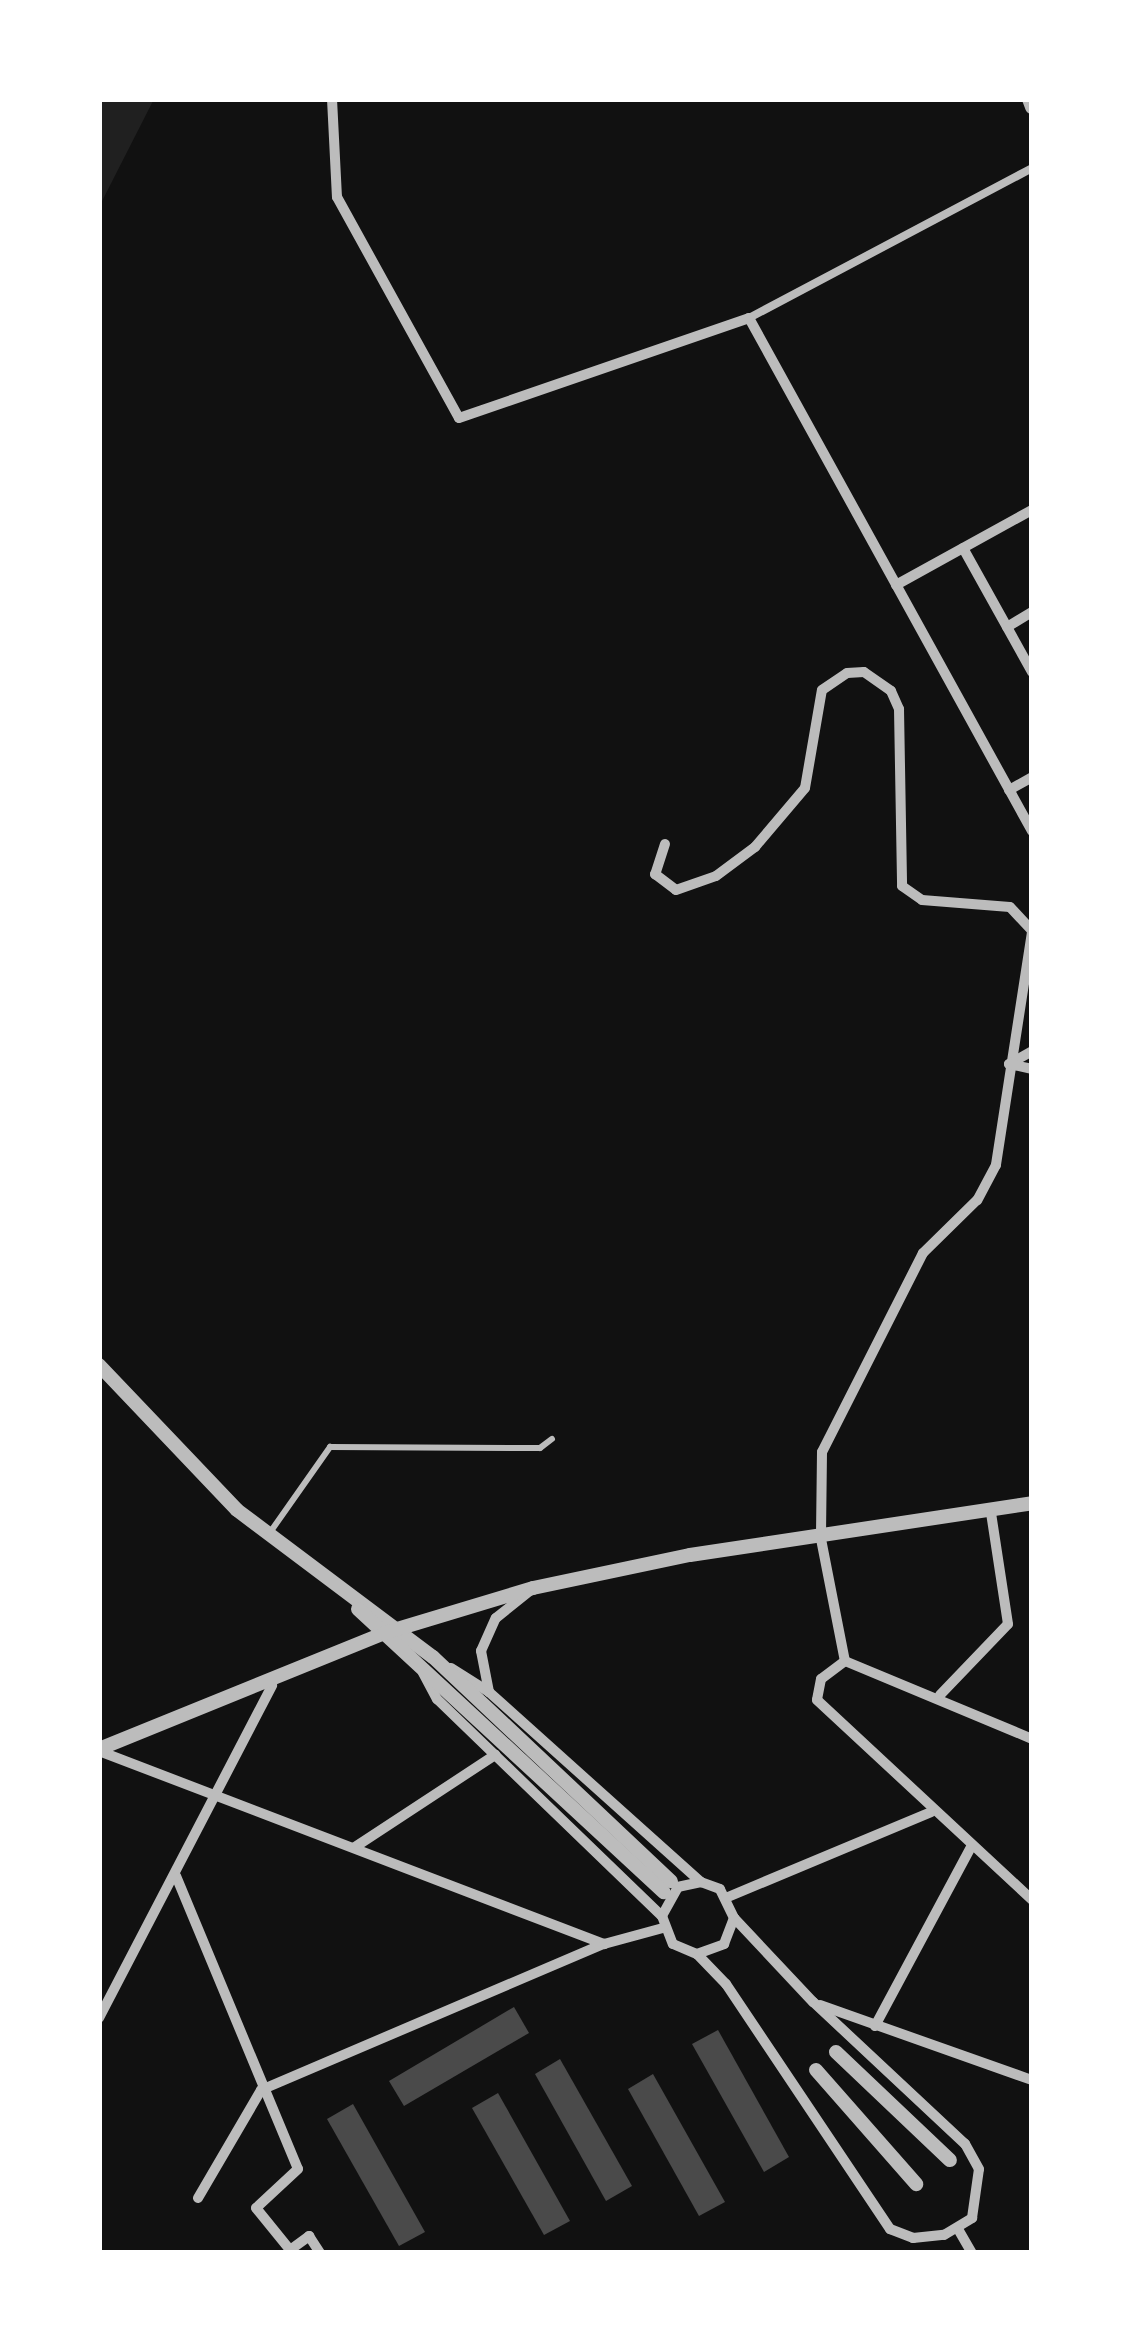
<!DOCTYPE html>
<html>
<head>
<meta charset="utf-8">
<style>
  body { margin:0 }
  #map { position:relative; width:1131px; height:2352px; overflow:hidden; background:#111; font-family:"Open Sans",sans-serif }
  div>[style] { position:absolute }
  .green>* { inset:0; background:#202020 }
  .building>* { inset:0; background:#4a4a4a }
  .service>* { height:6px; margin:-3px; padding:0 3px; transform-origin:3px; border-radius:3px; background:#bcbcbc }
  .pedestrian>* { height:8px; margin:-4px; padding:0 4px; transform-origin:4px; border-radius:4px; background:#bcbcbc }
  .minor>* { height:10px; margin:-5px; padding:0 5px; transform-origin:5px; border-radius:5px; background:#bcbcbc }
  .tertiary>* { height:14px; margin:-7px; padding:0 7px; transform-origin:7px; border-radius:7px; background:#bcbcbc }
  span { translate:-50% -50%; white-space:nowrap; text-align:center; line-height:1.15; -webkit-text-stroke:10px #fff; paint-order:stroke }
  .frame { position:absolute; inset:0; border:102px solid #fff; pointer-events:none }
</style>
</head>
<body>
<div id="map">
  <div class="green">
    <i style="clip-path:polygon(99px 99px,154px 99px,99px 207px)"></i>
  </div>
  <div class="building">
    <i style="clip-path:polygon(514px 2007px,529px 2033px,404px 2106px,389px 2081px)"></i>
    <i style="clip-path:polygon(718px 2030px,789px 2157px,764px 2172px,692px 2044px)"></i>
    <i style="clip-path:polygon(560px 2059px,632px 2186px,606px 2201px,535px 2074px)"></i>
    <i style="clip-path:polygon(653px 2074px,725px 2202px,699px 2216px,628px 2089px)"></i>
    <i style="clip-path:polygon(498px 2093px,570px 2221px,544px 2235px,472px 2108px)"></i>
    <i style="clip-path:polygon(353px 2104px,425px 2232px,399px 2246px,327px 2119px)"></i>
  </div>
  <div class="service">
    <i style="left:271px;top:1531px;width:103px;rotate:-54.9deg"></i>
    <i style="left:330px;top:1447px;width:210px;rotate:0.3deg"></i>
    <i style="left:540px;top:1448px;width:15px;rotate:-37deg"></i>
  </div>
  <div class="pedestrian">
    <i style="left:749px;top:318px;width:320px;rotate:-27.9deg"></i>
  </div>
  <div class="minor">
    <i style="left:332px;top:99px;width:98px;rotate:87.1deg"></i>
    <i style="left:337px;top:197px;width:252px;rotate:61.1deg"></i>
    <i style="left:459px;top:418px;width:307px;rotate:-19deg"></i>
    <i style="left:749px;top:318px;width:586px;rotate:61.12deg"></i>
    <i style="left:963px;top:548px;width:142px;rotate:60.9deg"></i>
    <i style="left:896px;top:585px;width:155px;rotate:-28.9deg"></i>
    <i style="left:1007px;top:627px;width:29px;rotate:-31deg"></i>
    <i style="left:1009px;top:790px;width:26px;rotate:-29deg"></i>
    <i style="left:665px;top:844px;width:32px;rotate:108deg"></i>
    <i style="left:655px;top:874px;width:26px;rotate:37deg"></i>
    <i style="left:676px;top:890px;width:42px;rotate:-19.3deg"></i>
    <i style="left:716px;top:876px;width:49px;rotate:-36.6deg"></i>
    <i style="left:755px;top:847px;width:77px;rotate:-49.7deg"></i>
    <i style="left:805px;top:788px;width:99px;rotate:-80.2deg"></i>
    <i style="left:822px;top:690px;width:30px;rotate:-34deg"></i>
    <i style="left:847px;top:673px;width:17px;rotate:-3deg"></i>
    <i style="left:864px;top:672px;width:33px;rotate:35deg"></i>
    <i style="left:891px;top:691px;width:20px;rotate:66deg"></i>
    <i style="left:899px;top:709px;width:177px;rotate:89deg"></i>
    <i style="left:902px;top:886px;width:24px;rotate:35deg"></i>
    <i style="left:922px;top:900px;width:88px;rotate:4.5deg"></i>
    <i style="left:1010px;top:907px;width:33px;rotate:47deg"></i>
    <i style="left:1032px;top:932px;width:236px;rotate:98.8deg"></i>
    <i style="left:996px;top:1165px;width:40px;rotate:118deg"></i>
    <i style="left:977px;top:1200px;width:76px;rotate:135.5deg"></i>
    <i style="left:923px;top:1253px;width:223px;rotate:116.9deg"></i>
    <i style="left:822px;top:1452px;width:87px;rotate:90.7deg"></i>
    <i style="left:821px;top:1539px;width:124px;rotate:78.9deg"></i>
    <i style="left:845px;top:1661px;width:30px;rotate:143deg"></i>
    <i style="left:821px;top:1679px;width:21px;rotate:101deg"></i>
    <i style="left:817px;top:1700px;width:294px;rotate:42.9deg"></i>
    <i style="left:1009px;top:1064px;width:26px;rotate:-29deg"></i>
    <i style="left:1009px;top:1064px;width:24px;rotate:12deg"></i>
    <i style="left:845px;top:1661px;width:203px;rotate:22.6deg"></i>
    <i style="left:451px;top:1668px;width:45px;rotate:32.3deg"></i>
    <i style="left:489px;top:1692px;width:285px;rotate:41.9deg"></i>
    <i style="left:423px;top:1673px;width:30px;rotate:62deg"></i>
    <i style="left:437px;top:1699px;width:313px;rotate:44deg"></i>
    <i style="left:489px;top:1692px;width:42px;rotate:-101deg"></i>
    <i style="left:481px;top:1651px;width:36px;rotate:-66deg"></i>
    <i style="left:496px;top:1618px;width:45px;rotate:-38.7deg"></i>
    <i style="left:940px;top:1695px;width:98px;rotate:-46.2deg"></i>
    <i style="left:1008px;top:1624px;width:112px;rotate:-98.7deg"></i>
    <i style="left:99px;top:1751px;width:541px;rotate:20.92deg"></i>
    <i style="left:355px;top:1847px;width:168px;rotate:-33.3deg"></i>
    <i style="left:176px;top:1876px;width:317px;rotate:67.4deg"></i>
    <i style="left:298px;top:2169px;width:57px;rotate:137.1deg"></i>
    <i style="left:256px;top:2208px;width:54px;rotate:51deg"></i>
    <i style="left:290px;top:2250px;width:24px;rotate:-36deg"></i>
    <i style="left:309px;top:2236px;width:20px;rotate:57deg"></i>
    <i style="left:728px;top:1897px;width:220px;rotate:-22.7deg"></i>
    <i style="left:697px;top:1954px;width:42px;rotate:46deg"></i>
    <i style="left:726px;top:1984px;width:295px;rotate:56.2deg"></i>
    <i style="left:890px;top:2229px;width:25px;rotate:21deg"></i>
    <i style="left:913px;top:2238px;width:31px;rotate:-6deg"></i>
    <i style="left:944px;top:2235px;width:33px;rotate:-31deg"></i>
    <i style="left:972px;top:2218px;width:49px;rotate:-81.9deg"></i>
    <i style="left:979px;top:2169px;width:29px;rotate:-119deg"></i>
    <i style="left:965px;top:2144px;width:208px;rotate:-136.9deg"></i>
    <i style="left:813px;top:2002px;width:115px;rotate:-133.2deg"></i>
    <i style="left:734px;top:1918px;width:32px;rotate:-116deg"></i>
    <i style="left:720px;top:1889px;width:20px;rotate:-160deg"></i>
    <i style="left:701px;top:1882px;width:24px;rotate:168deg"></i>
    <i style="left:678px;top:1887px;width:33px;rotate:119deg"></i>
    <i style="left:662px;top:1916px;width:30px;rotate:69deg"></i>
    <i style="left:673px;top:1944px;width:26px;rotate:23deg"></i>
    <i style="left:697px;top:1954px;width:29px;rotate:-20deg"></i>
    <i style="left:724px;top:1944px;width:28px;rotate:-69deg"></i>
    <i style="left:820px;top:2005px;width:225px;rotate:19.5deg"></i>
    <i style="left:99px;top:2018px;width:375px;rotate:-62.5deg"></i>
    <i style="left:875px;top:2026px;width:205px;rotate:-61.8deg"></i>
    <i style="left:198px;top:2198px;width:125px;rotate:-59.7deg"></i>
    <i style="left:261px;top:2090px;width:373px;rotate:-23.1deg"></i>
    <i style="left:604px;top:1944px;width:61px;rotate:-15.2deg"></i>
    <i style="left:958px;top:2229px;width:28px;rotate:60deg"></i>
  </div>
  <div class="tertiary">
    <i style="left:1029px;top:99px;width:9px;rotate:69deg"></i>
    <i style="left:99px;top:1365px;width:200px;rotate:46.4deg"></i>
    <i style="left:237px;top:1510px;width:245px;rotate:36.9deg"></i>
    <i style="left:433px;top:1657px;width:327px;rotate:43.3deg"></i>
    <i style="left:358px;top:1609px;width:417px;rotate:42.8deg"></i>
    <i style="left:99px;top:1749px;width:308px;rotate:-22.1deg"></i>
    <i style="left:384px;top:1633px;width:156px;rotate:-16.8deg"></i>
    <i style="left:533px;top:1588px;width:160px;rotate:-11.9deg"></i>
    <i style="left:690px;top:1555px;width:346px;rotate:-8.6deg"></i>
    <i style="left:836px;top:2052px;width:157px;rotate:43.5deg"></i>
    <i style="left:816px;top:2070px;width:152px;rotate:48.7deg"></i>
  </div>
  <div class="frame"></div>
</div>
</body>
</html>
